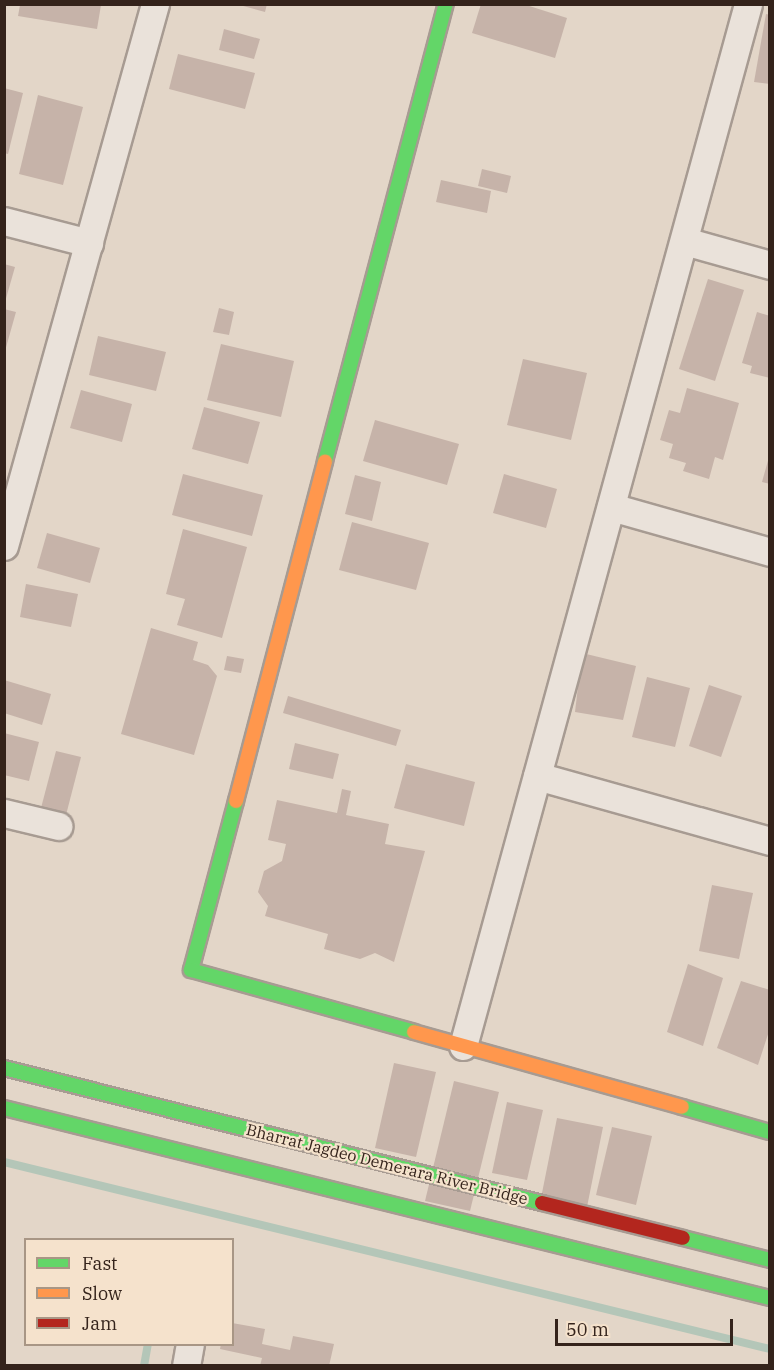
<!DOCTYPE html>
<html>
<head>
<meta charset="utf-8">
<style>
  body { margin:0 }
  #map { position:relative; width:774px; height:1370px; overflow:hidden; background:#e3d6c8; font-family:"IBM Plex Serif",serif }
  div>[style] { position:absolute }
  .stream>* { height:8px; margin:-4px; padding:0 4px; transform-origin:4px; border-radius:4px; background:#b4c6b8 }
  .building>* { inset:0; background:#c6b3a9 }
  .roads { filter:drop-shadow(2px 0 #a79b92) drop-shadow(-2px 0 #a79b92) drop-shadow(0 2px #a79b92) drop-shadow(0 -2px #a79b92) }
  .street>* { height:27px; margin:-13.5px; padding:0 13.5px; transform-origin:13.5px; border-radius:13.5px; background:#eae2da }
  .fast>* { height:14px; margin:-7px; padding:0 7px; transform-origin:7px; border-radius:7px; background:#63d668 }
  .slow>* { height:14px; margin:-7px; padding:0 7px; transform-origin:7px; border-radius:7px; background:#ff974d }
  .jam>* { height:14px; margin:-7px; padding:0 7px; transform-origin:7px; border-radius:7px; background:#b3261e }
  span { translate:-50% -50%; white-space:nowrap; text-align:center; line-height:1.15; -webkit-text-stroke:4.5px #f5e2cc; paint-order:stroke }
  .street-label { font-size:16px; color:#34231b }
  .frame { position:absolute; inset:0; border:6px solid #34231b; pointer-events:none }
  .legend { position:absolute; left:24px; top:1238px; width:210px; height:108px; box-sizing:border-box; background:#f5e2cc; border:2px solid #a89685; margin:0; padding:8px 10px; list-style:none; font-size:18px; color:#34231b }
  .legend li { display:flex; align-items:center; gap:12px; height:30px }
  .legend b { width:30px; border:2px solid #a89685 }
  .scale { position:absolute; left:555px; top:1319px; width:178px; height:27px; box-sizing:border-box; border:3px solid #34231b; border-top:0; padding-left:8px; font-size:18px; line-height:21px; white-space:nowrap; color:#34231b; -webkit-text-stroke:4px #f5e2cc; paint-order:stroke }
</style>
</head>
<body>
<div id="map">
  <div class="stream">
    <i style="left:4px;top:1162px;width:788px;rotate:13.72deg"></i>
    <i style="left:144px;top:1366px;width:22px;rotate:-80deg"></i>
  </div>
  <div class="building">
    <i style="clip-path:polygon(236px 4px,267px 4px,265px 12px)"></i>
    <i style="clip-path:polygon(481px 4px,523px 4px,567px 18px,555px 58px,472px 33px)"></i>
    <i style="clip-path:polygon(20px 5px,101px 5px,97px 29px,18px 16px)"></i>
    <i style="clip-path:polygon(766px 14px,770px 15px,770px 84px,754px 82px)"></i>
    <i style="clip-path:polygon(224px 29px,260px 39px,254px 59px,219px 50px)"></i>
    <i style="clip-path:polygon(178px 54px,255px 73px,245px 109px,169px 89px)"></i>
    <i style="clip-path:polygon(4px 88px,23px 93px,8px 154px,4px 153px)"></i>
    <i style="clip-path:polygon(38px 95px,83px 107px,63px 185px,19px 174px)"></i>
    <i style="clip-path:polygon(482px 169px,511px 176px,507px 193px,478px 186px)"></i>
    <i style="clip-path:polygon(441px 180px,491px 191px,487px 213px,436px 202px)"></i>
    <i style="clip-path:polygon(4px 264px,15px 267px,5px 302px,4px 302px)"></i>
    <i style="clip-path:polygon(708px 279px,744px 290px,715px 381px,679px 369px)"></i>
    <i style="clip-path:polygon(219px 308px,234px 312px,229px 335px,213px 332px)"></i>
    <i style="clip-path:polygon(4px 309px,16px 312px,5px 351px,4px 351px)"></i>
    <i style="clip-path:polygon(757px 312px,770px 316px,770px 378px,750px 373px,752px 366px,742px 363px)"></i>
    <i style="clip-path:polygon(98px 336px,166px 352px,156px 391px,89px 375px)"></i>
    <i style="clip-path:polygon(221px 344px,294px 361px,281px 417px,207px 400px)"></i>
    <i style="clip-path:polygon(523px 359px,587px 373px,571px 440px,507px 425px)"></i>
    <i style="clip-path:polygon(687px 388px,739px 403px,723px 460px,715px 457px,709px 479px,683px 471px,686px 463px,669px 458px,673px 444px,660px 440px,669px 410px,680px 413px)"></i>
    <i style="clip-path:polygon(81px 390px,132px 404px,122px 442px,70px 428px)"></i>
    <i style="clip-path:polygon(204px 407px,260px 422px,248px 464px,192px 449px)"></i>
    <i style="clip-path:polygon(375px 420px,459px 444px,447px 485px,363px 461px)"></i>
    <i style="clip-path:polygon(769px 457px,770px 457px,770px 484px,762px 482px)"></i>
    <i style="clip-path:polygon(183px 474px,263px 495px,252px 536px,172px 515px)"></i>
    <i style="clip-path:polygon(504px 474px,557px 489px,546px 528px,493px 513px)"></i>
    <i style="clip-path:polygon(355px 475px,381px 482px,372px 521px,345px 514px)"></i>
    <i style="clip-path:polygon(352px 522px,429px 543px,416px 590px,339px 570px)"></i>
    <i style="clip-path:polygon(183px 529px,247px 547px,222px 638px,177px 625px,185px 599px,166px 594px)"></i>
    <i style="clip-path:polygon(47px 533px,100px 548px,90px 583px,37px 568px)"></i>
    <i style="clip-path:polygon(26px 584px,78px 594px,71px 627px,20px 617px)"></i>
    <i style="clip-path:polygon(151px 628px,198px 642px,193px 660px,208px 665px,217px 676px,194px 755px,121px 734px)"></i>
    <i style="clip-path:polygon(582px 653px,636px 666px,623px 720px,575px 712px)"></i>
    <i style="clip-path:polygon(227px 656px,244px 659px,241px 673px,224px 670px)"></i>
    <i style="clip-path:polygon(647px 677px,690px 688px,675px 747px,632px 737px)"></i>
    <i style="clip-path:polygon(4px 680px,51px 694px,42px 725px,4px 713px)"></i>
    <i style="clip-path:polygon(709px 685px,742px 696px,721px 757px,689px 746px)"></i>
    <i style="clip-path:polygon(288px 696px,401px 730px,396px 746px,283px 713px)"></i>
    <i style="clip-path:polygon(4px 733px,39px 742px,29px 781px,4px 775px)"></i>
    <i style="clip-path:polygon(295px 743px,339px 754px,333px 779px,289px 769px)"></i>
    <i style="clip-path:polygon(56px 751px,81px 757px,66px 815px,41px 808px)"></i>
    <i style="clip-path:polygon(406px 764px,475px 782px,464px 826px,394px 808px)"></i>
    <i style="clip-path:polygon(342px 789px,351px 791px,346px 815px,389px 824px,385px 844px,425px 851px,394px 962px,375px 953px,360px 959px,324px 949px,328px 934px,265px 916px,268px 906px,258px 892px,264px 871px,282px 861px,286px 844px,268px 840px,277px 800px,337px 813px)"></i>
    <i style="clip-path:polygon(712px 885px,753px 893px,739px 959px,699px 951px)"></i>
    <i style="clip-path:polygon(688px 964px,723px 978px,703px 1046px,667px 1032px)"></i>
    <i style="clip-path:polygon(741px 981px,770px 990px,770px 1028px,758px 1065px,717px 1048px)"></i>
    <i style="clip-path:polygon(394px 1063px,436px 1072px,416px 1157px,375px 1148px)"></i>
    <i style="clip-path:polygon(454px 1081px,499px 1092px,470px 1211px,425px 1201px)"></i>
    <i style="clip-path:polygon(507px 1102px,543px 1110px,527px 1180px,492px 1173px)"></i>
    <i style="clip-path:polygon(557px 1118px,603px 1127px,586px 1212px,540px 1203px)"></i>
    <i style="clip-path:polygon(612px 1127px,652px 1136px,636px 1205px,596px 1195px)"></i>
    <i style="clip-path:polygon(232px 1323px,265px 1329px,262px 1344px,290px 1350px,293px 1336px,334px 1344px,329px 1366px,260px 1366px,262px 1358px,220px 1349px,221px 1344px,232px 1344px)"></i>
  </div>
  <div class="roads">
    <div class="street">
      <i style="left:4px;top:221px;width:88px;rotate:14.5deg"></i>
      <i style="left:684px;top:241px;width:89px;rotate:15.6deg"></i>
      <i style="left:611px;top:507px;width:165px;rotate:15.8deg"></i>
      <i style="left:4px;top:546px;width:563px;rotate:-74.43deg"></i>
      <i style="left:537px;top:776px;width:242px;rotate:15.6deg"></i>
      <i style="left:4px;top:813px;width:56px;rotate:13.5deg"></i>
      <i style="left:463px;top:1046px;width:1080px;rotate:-74.7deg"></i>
      <i style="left:186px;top:1366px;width:22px;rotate:-80deg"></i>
    </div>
    <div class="fast">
      <i style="left:325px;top:461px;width:473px;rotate:-75.2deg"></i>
      <i style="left:236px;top:801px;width:175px;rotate:104.9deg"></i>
      <i style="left:191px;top:970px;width:231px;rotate:15.5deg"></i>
      <i style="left:4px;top:1068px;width:555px;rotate:14.09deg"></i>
      <i style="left:682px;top:1107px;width:91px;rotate:15.9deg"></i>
      <i style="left:4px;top:1108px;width:789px;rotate:13.93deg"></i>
      <i style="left:683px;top:1238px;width:90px;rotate:14.2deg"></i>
    </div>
    <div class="slow">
      <i style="left:236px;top:801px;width:351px;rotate:-75.3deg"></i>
      <i style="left:414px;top:1032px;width:278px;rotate:15.6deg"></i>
    </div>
    <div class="jam">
      <i style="left:542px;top:1203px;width:145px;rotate:13.9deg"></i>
    </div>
  </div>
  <div class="street-label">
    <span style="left:387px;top:1164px;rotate:14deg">Bharrat Jagdeo Demerara River Bridge</span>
  </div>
  <div class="frame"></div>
  <ul class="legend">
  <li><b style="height:8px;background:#63d668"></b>Fast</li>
  <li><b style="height:8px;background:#ff974d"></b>Slow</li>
  <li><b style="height:8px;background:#b3261e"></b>Jam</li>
  </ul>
  <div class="scale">50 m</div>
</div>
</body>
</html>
